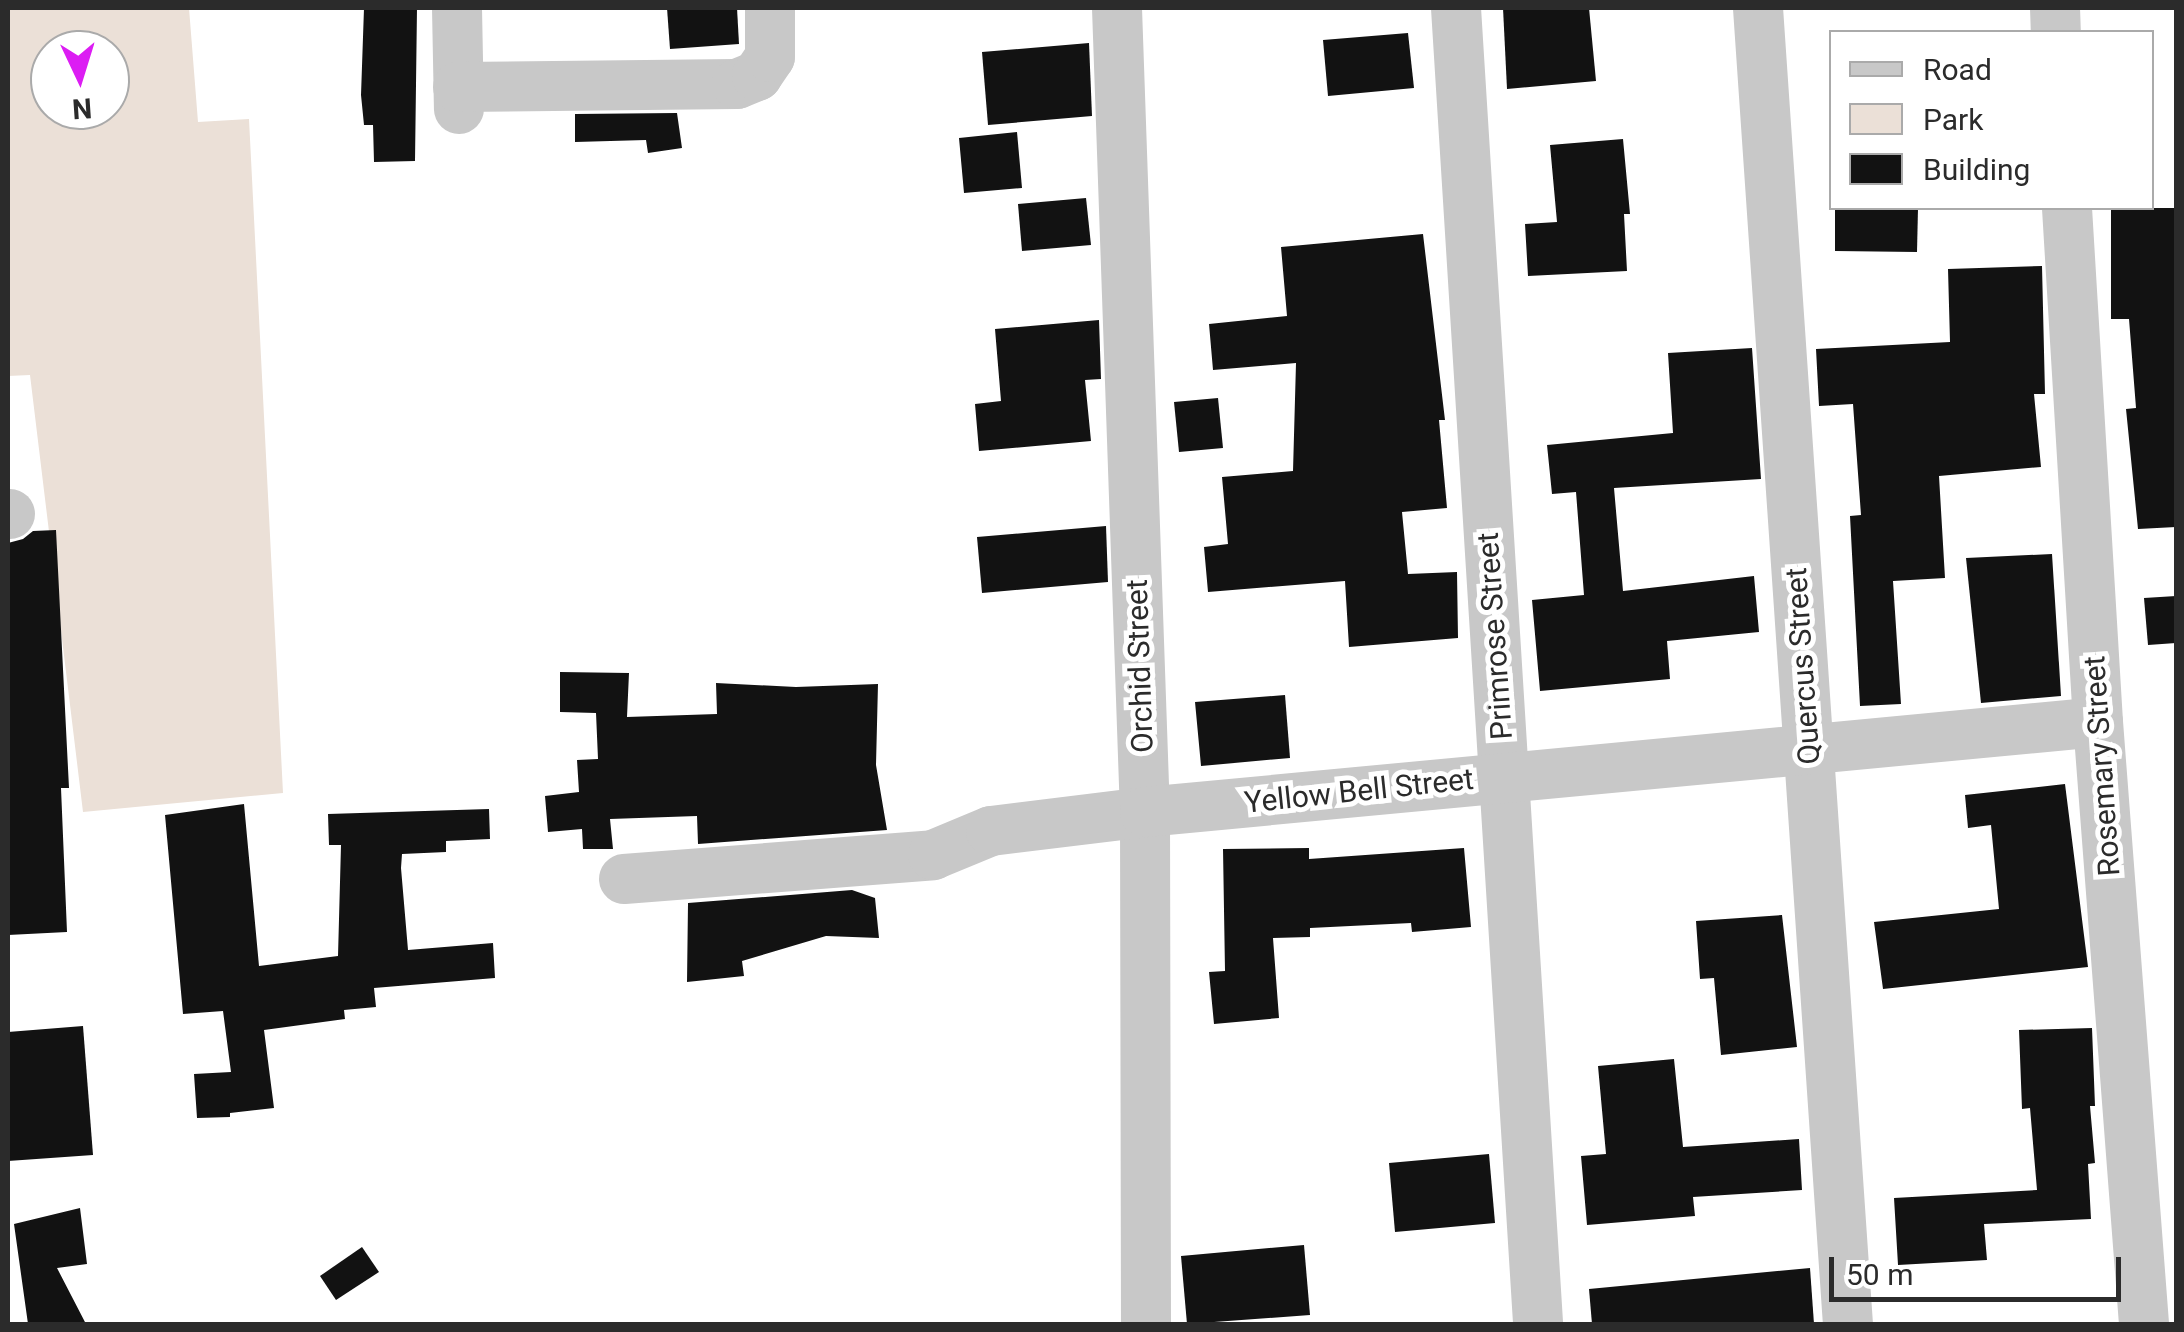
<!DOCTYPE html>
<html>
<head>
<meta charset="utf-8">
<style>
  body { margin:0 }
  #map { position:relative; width:2184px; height:1332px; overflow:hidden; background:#fff; font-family:Roboto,sans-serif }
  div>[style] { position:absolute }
  .green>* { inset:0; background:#ebe0d7 }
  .building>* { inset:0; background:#121212 }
  .minor>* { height:50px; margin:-25px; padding:0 25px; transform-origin:25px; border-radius:25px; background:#c8c8c8 }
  span { translate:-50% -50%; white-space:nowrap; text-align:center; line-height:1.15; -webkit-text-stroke:10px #fff; paint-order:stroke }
  .street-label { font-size:30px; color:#2b2b2b }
  .frame { position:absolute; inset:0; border:10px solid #2b2b2b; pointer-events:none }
  .legend { position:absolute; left:1829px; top:30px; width:325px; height:180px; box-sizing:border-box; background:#fff; border:2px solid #aaa; margin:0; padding:12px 18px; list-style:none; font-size:30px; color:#2b2b2b }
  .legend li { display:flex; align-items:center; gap:20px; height:50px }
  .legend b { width:50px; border:2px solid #aaa }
  .north { position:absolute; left:30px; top:30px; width:100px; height:100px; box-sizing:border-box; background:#fff; border:2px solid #aaa; border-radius:50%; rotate:176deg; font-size:28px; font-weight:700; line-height:40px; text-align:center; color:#2b2b2b }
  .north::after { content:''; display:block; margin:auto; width:35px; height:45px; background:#dc1df3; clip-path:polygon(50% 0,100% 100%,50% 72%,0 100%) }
  .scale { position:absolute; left:1829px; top:1257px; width:292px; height:45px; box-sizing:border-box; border:5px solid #2b2b2b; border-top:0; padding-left:12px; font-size:30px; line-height:35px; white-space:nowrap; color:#2b2b2b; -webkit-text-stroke:8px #fff; paint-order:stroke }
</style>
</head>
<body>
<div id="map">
  <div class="green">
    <i style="clip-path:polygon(evenodd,8px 8px,189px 8px,198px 122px,249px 119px,283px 793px,83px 812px,30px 375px,8px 376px,8px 8px,50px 50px,110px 50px,110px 110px,50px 110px,50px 50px)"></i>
  </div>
  <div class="building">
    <i style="clip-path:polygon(364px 8px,417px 8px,415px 161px,374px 162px,373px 125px,364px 125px,361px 95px)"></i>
    <i style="clip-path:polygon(667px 8px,737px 8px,739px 44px,670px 49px)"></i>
    <i style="clip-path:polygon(1503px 8px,1589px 8px,1596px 81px,1507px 89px)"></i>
    <i style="clip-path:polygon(1408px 33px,1414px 88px,1328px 96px,1323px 40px)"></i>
    <i style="clip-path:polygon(1089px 43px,1092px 116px,988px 125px,982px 52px)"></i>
    <i style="clip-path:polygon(677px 113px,682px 148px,648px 153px,646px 140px,575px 142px,575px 114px)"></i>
    <i style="clip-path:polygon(1017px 132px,1022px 188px,964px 193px,959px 138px)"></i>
    <i style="clip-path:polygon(1623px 139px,1630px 214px,1624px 214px,1627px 271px,1528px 276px,1525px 224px,1557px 222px,1550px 145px)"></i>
    <i style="clip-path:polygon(1086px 198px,1091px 245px,1022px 251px,1018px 204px)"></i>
    <i style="clip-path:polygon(1835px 208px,1918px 208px,1917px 252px,1835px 251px)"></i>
    <i style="clip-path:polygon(2111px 208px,2176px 208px,2176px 527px,2138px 529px,2126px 409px,2136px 408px,2129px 319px,2111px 319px)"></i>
    <i style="clip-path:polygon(1423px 234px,1445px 420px,1439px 420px,1447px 508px,1402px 512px,1408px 574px,1457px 572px,1458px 638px,1349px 647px,1345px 581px,1208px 592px,1204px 547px,1228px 544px,1222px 477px,1293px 471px,1296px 363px,1213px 370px,1209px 324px,1287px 316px,1281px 247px)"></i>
    <i style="clip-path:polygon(2042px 266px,2045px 394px,2034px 394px,2041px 467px,1939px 476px,1945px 578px,1893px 581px,1901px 704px,1860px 706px,1850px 516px,1861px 515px,1853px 404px,1819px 406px,1816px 349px,1950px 342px,1948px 269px)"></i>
    <i style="clip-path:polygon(1099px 320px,1101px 379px,1085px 380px,1091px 441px,979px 451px,975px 404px,1001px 401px,995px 329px)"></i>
    <i style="clip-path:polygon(1752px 348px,1761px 479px,1614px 488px,1623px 591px,1754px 576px,1759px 632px,1667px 641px,1670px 679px,1540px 691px,1532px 600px,1584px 595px,1576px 492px,1552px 494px,1547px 445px,1673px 433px,1668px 353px)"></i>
    <i style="clip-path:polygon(1218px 398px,1223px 448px,1179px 452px,1174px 402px)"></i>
    <i style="clip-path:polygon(1106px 526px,1108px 582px,982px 593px,977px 537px)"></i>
    <i style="clip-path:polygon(56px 530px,69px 788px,61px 788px,67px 932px,8px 935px,8px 543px,23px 539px,33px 531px)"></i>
    <i style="clip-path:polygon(2052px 554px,2061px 696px,1981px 703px,1966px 558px)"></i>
    <i style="clip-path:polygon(2176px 596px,2176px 643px,2148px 645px,2144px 598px)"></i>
    <i style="clip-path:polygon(560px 672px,629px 673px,627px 717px,717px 714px,716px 683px,796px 687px,878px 684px,876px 765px,887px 830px,698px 844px,697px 816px,610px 819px,613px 849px,583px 849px,582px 829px,548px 832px,545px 796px,579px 792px,577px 760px,598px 759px,596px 713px,560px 712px)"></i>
    <i style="clip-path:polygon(1285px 695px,1290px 758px,1201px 766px,1195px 702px)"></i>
    <i style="clip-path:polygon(2065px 784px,2088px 967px,1883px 989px,1874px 922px,1999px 909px,1991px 825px,1968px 828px,1965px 795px)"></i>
    <i style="clip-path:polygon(244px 804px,259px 966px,338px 956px,341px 845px,329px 845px,328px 814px,489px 809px,490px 839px,446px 841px,446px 852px,402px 854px,401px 868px,408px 950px,493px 943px,495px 978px,374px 988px,376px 1007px,344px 1010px,345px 1019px,264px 1030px,274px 1108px,230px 1113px,230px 1117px,197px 1118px,194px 1074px,231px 1072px,223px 1011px,183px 1014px,165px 815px)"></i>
    <i style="clip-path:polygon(1309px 848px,1309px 859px,1464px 848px,1471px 927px,1412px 932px,1411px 923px,1310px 928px,1310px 937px,1273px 938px,1279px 1018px,1214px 1024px,1209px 972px,1225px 971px,1223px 849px)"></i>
    <i style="clip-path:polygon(852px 890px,875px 898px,879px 938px,826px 936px,742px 961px,744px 976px,687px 982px,688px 903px)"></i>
    <i style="clip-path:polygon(1782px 915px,1797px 1047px,1721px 1055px,1714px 978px,1700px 979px,1696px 921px)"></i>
    <i style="clip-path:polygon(83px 1026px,93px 1155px,8px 1161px,8px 1032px)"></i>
    <i style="clip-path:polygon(2092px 1028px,2095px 1106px,2090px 1106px,2095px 1163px,2088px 1164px,2091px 1219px,1984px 1224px,1987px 1260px,1898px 1265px,1894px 1198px,2037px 1190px,2030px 1108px,2022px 1109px,2019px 1030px)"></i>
    <i style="clip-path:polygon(1674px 1059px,1683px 1147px,1799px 1139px,1802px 1190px,1693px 1197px,1695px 1216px,1587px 1225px,1581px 1156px,1606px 1154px,1598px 1066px)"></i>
    <i style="clip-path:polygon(1489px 1154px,1495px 1223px,1395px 1232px,1389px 1163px)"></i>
    <i style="clip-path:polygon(80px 1208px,87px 1264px,57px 1268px,86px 1324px,28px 1324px,14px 1224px)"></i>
    <i style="clip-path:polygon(1304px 1245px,1310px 1315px,1187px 1324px,1181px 1256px)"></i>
    <i style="clip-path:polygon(362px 1247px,379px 1272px,336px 1300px,320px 1276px)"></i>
    <i style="clip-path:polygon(1810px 1268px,1814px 1324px,1592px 1324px,1589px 1289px)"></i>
  </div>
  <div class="minor">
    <i style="left:457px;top:8px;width:101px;rotate:88.9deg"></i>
    <i style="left:1117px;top:8px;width:804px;rotate:88.01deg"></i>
    <i style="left:1145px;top:812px;width:512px;rotate:89.89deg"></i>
    <i style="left:1456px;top:8px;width:1319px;rotate:86.43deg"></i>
    <i style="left:1758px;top:8px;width:1319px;rotate:86.09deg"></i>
    <i style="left:2055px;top:8px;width:24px;rotate:88deg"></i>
    <i style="left:458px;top:87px;width:279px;rotate:-0.6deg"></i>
    <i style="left:737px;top:84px;width:22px;rotate:-22deg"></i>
    <i style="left:757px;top:76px;width:23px;rotate:-56deg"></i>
    <i style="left:770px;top:57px;width:49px;rotate:-90deg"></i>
    <i style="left:2067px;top:208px;width:515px;rotate:86.55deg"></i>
    <i style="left:2098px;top:722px;width:604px;rotate:85.63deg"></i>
    <i style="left:8px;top:514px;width:2px"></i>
    <i style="left:624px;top:879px;width:310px;rotate:-4.4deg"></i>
    <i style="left:933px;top:855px;width:63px;rotate:-22.5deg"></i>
    <i style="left:991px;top:831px;width:155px;rotate:-7deg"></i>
    <i style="left:1145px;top:812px;width:957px;rotate:-5.39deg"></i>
  </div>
  <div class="street-label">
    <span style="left:1495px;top:636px;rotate:-94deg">Primrose Street</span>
    <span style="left:1140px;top:666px;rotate:-92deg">Orchid Street</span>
    <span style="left:1803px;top:666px;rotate:-94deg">Quercus Street</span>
    <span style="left:2102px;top:766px;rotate:-94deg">Rosemary Street</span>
    <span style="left:1359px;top:791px;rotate:-6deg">Yellow Bell Street</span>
  </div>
  <div class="frame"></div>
  <ul class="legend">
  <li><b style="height:12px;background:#c8c8c8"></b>Road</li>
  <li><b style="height:28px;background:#ebe0d7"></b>Park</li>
  <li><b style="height:28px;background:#121212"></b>Building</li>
  </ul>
  <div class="north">N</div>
  <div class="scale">50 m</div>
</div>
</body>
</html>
